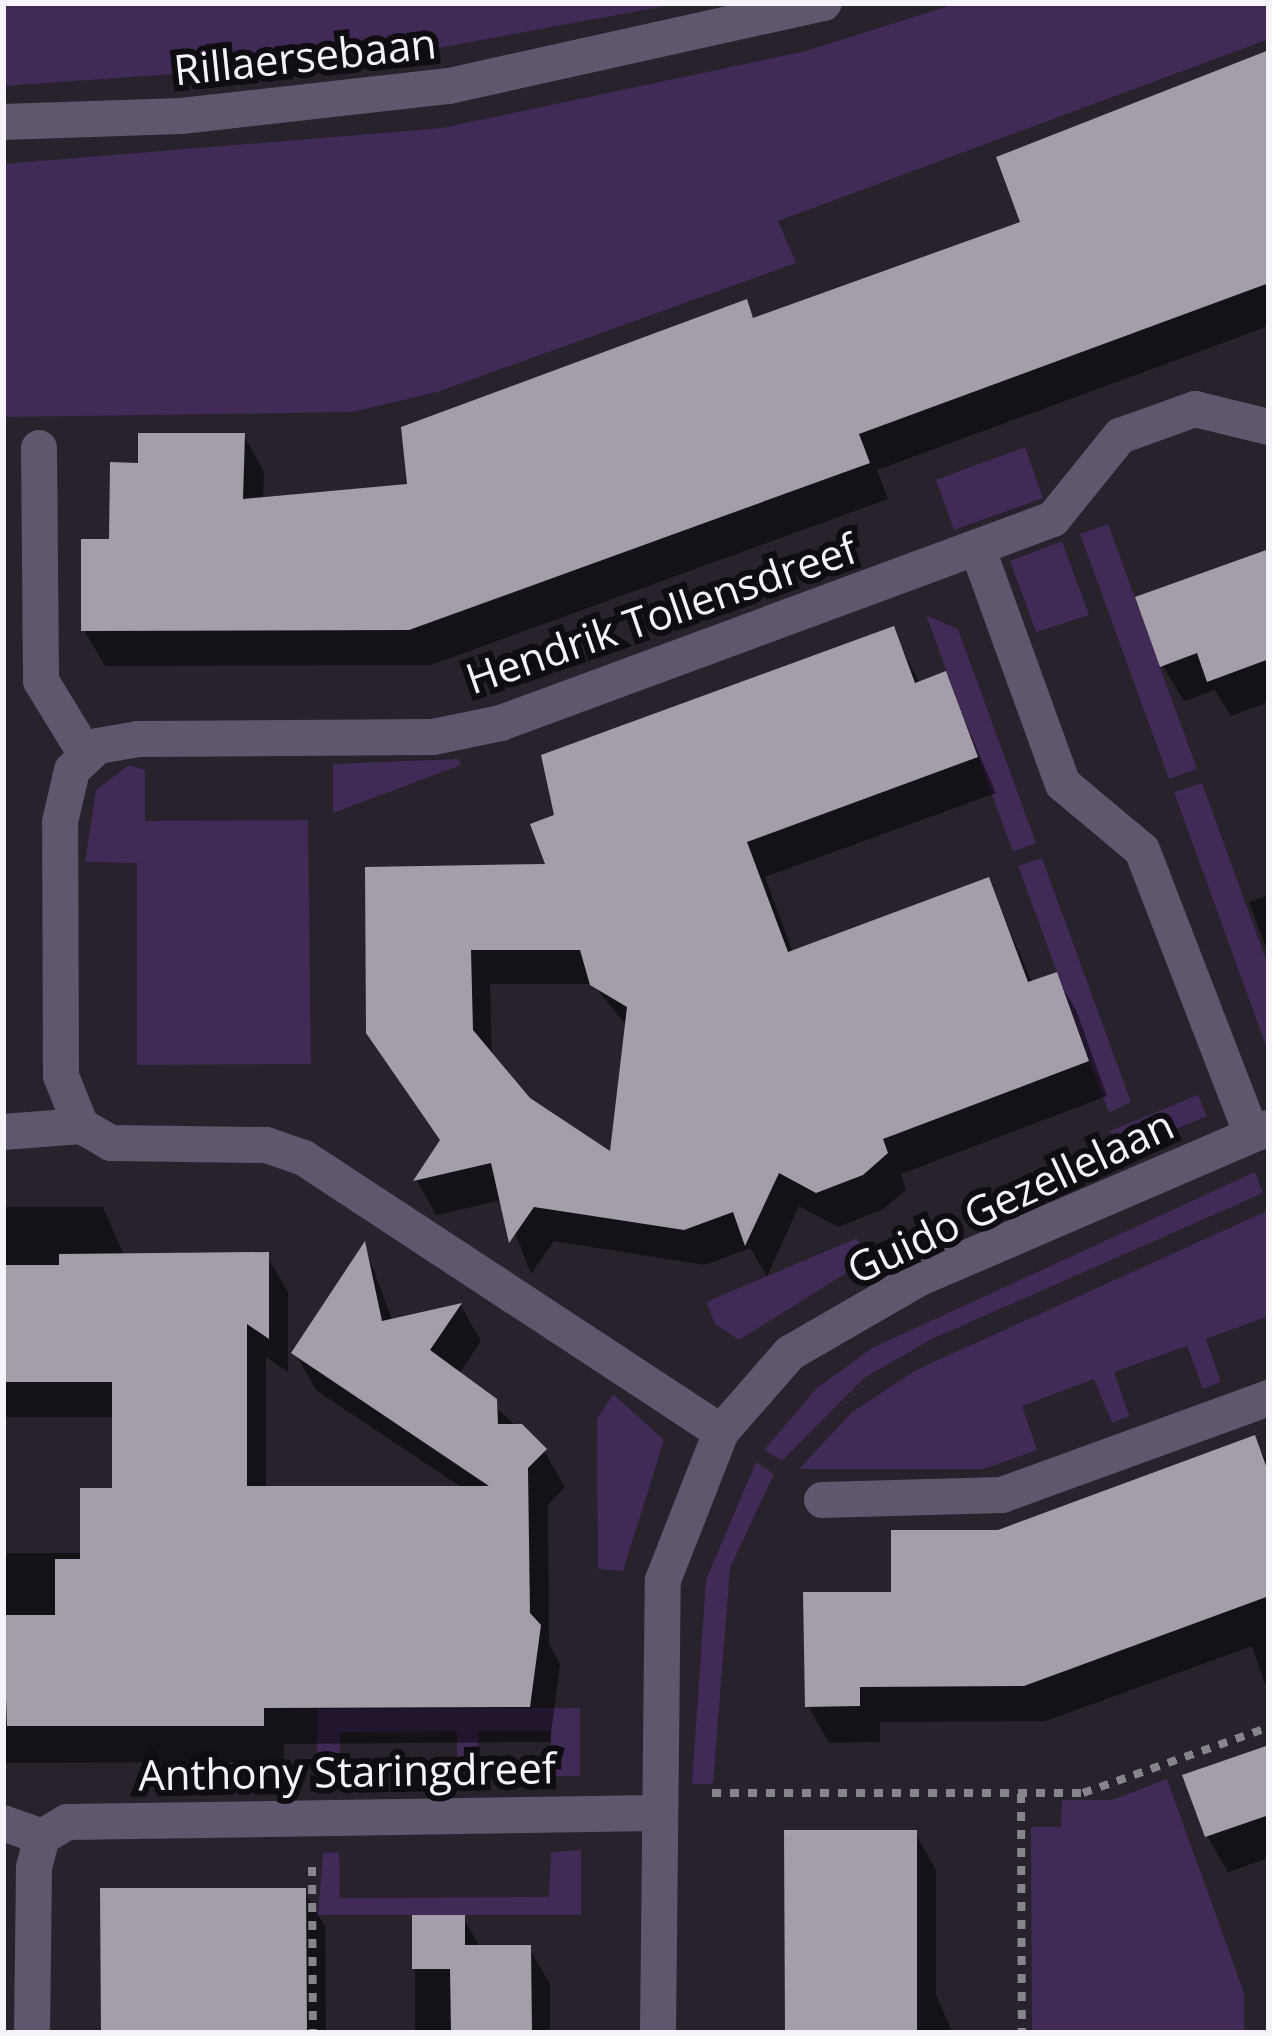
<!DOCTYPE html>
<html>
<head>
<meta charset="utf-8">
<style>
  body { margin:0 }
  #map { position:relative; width:1272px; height:2036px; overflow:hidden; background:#27222c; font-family:"Open Sans",sans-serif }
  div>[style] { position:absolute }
  .green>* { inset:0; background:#402a56 }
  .shadow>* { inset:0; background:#0007 }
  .building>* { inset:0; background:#a49eab }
  .path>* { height:8px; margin-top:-4px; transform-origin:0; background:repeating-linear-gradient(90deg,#88848c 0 9px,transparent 0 18px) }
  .minor>* { height:36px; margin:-18px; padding:0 18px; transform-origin:18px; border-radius:18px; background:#60566d }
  span { translate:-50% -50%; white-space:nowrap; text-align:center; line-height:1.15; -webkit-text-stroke:12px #0f0d11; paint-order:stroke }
  .street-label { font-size:42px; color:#f6f3fa }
  .frame { position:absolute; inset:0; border:6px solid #f6f3fa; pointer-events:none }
</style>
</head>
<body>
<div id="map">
  <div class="green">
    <i style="clip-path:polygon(3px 3px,682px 3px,373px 60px,3px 86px)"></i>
    <i style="clip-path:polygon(958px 3px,1269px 3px,1269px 39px,778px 221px,796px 263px,437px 392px,352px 412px,3px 417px,3px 164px,442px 128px,806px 51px)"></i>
    <i style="clip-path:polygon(1025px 447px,1043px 498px,954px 530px,936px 480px)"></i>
    <i style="clip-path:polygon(1108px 524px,1197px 769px,1169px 779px,1080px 534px)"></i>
    <i style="clip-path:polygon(1062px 541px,1089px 615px,1036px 632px,1010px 561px)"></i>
    <i style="clip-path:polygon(926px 615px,958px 629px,1036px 843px,1013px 852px)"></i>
    <i style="clip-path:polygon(459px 759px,461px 765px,333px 813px,333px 764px)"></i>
    <i style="clip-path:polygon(129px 765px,145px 770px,145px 821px,308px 820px,311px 1064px,137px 1065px,137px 863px,85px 862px,96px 790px)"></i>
    <i style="clip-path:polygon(1202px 783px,1269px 968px,1266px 1046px,1174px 792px)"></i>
    <i style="clip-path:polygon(1042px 858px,1131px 1102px,1109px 1113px,1018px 866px)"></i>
    <i style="clip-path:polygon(1198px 1095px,1207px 1116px,1119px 1153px,1110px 1131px)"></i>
    <i style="clip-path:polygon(1255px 1172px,1263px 1193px,932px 1339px,864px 1378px,782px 1461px,764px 1450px,817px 1388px,872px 1348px)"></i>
    <i style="clip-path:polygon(1269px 1210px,1269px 1316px,1206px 1339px,1221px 1382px,1203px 1389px,1187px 1346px,1114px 1372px,1129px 1416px,1112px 1423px,1094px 1379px,1022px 1406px,1037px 1450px,984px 1469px,799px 1469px,851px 1413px,916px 1370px)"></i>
    <i style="clip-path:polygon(857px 1238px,867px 1260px,739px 1340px,715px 1324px,706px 1302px)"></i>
    <i style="clip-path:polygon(613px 1394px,664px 1440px,623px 1571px,598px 1569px,597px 1419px)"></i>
    <i style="clip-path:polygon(756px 1462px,774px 1474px,730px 1568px,713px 1784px,692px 1784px,706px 1580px)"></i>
    <i style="clip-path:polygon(580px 1708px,580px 1776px,552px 1776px,551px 1731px,478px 1731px,478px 1777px,457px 1777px,457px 1731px,340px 1732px,340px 1778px,323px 1778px,317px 1765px,318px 1709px)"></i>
    <i style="clip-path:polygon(1167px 1779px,1244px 1993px,1244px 2033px,1032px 2033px,1031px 1827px,1061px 1827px,1062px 1800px,1112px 1800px)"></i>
    <i style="clip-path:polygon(581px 1850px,581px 1915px,318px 1915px,323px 1853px,339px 1852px,340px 1898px,549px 1897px,551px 1852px)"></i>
  </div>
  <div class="shadow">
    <i style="clip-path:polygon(1269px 58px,1269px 326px,877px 470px,888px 499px,431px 665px,105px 666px,84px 630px,141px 466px,244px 436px,264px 472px,263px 500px,411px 487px,745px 303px,755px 320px,1023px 224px)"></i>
    <i style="clip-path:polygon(1269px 551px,1269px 702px,1231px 716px,1215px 690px,1184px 701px,1163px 666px)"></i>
    <i style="clip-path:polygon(evenodd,893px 630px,920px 684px,945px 675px,996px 793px,765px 877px,793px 953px,988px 880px,1033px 984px,1055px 975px,1076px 1010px,1107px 1096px,901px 1174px,906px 1190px,883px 1209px,838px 1227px,799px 1206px,767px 1276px,750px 1248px,705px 1265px,554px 1241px,531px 1274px,502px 1200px,436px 1215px,417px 1181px,442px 1143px,369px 1033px,550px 867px,557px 817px,893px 630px,490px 984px,593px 984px,628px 1028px,612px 1156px,528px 1100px,492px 1056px,490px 984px)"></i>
    <i style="clip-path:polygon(1269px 895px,1269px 956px,1249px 902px)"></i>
    <i style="clip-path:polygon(3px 1207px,103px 1207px,124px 1256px,267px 1256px,288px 1292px,288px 1372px,266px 1357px,266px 1489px,464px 1489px,316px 1390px,295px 1353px,365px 1247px,393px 1322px,461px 1306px,481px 1341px,459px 1374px,544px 1451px,565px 1487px,548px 1505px,549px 1644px,560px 1664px,550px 1742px,284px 1744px,284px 1762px,3px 1763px,3px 1553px,83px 1553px,115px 1491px,115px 1417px,3px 1417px)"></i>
    <i style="clip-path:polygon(1254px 1439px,1269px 1465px,1269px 1696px,1252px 1646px,1046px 1721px,880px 1722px,880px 1742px,829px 1743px,808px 1706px,894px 1595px,999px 1533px)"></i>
    <i style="clip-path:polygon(1269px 1748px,1269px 1858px,1228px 1872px,1207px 1836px)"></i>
    <i style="clip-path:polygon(915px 1833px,936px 1870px,936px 1995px,953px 2033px,788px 2033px)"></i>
    <i style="clip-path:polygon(304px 1891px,325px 1926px,326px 2033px,108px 2033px)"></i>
    <i style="clip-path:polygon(415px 1918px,463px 1918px,481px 1948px,529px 1948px,550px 1984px,550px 2033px,415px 2033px)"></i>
  </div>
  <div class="building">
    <i style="clip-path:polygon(1269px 50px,1269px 283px,859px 434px,870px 463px,409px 630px,81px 631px,81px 539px,109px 539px,110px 462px,138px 463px,138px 433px,245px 433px,243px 499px,407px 484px,401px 427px,747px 299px,753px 318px,1020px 222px,996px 157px)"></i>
    <i style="clip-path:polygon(1269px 549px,1269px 659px,1207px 682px,1197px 653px,1160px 667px,1135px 597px)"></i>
    <i style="clip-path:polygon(evenodd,894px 626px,915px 683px,946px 671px,978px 757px,747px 842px,788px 952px,989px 877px,1028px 982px,1057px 972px,1089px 1061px,883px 1139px,888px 1153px,863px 1175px,816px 1193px,779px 1173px,745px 1246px,733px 1212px,684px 1230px,534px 1207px,509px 1243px,491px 1163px,413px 1181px,440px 1140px,366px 1033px,365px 867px,545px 864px,530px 824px,554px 815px,541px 755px,894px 626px,471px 950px,580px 950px,590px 985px,627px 1007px,610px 1151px,530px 1098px,473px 1030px,471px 950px)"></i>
    <i style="clip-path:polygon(365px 1241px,382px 1321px,462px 1303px,430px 1350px,497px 1399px,498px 1424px,522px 1424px,547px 1449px,528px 1468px,530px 1613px,541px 1625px,530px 1707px,264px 1708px,264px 1726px,7px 1726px,3px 1615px,55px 1615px,55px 1559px,80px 1559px,80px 1488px,112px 1488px,112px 1382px,3px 1382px,3px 1265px,59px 1265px,59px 1254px,269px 1252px,269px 1339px,247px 1324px,247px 1486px,489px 1486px,291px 1353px)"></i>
    <i style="clip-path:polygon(1255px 1435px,1269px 1474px,1269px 1596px,1024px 1686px,860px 1687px,860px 1706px,805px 1707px,803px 1592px,891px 1592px,891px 1530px,998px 1530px)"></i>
    <i style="clip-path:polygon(1269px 1745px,1269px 1815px,1205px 1837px,1182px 1775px)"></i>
    <i style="clip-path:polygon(784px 1830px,917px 1830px,917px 2033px,785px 2033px)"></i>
    <i style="clip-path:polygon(100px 1888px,306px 1888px,307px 2033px,101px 2033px)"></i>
    <i style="clip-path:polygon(412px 1915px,465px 1915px,465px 1945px,531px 1945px,532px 2033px,451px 2033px,450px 1969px,412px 1969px)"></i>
  </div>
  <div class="path">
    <i style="left:712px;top:1793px;width:371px"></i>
    <i style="left:1083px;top:1793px;width:197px;rotate:-19.5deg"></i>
    <i style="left:1021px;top:1794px;width:239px;rotate:89.8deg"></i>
    <i style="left:312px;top:1867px;width:166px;rotate:89.7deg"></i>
  </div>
  <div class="minor">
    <i style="left:3px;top:122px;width:178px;rotate:-1.9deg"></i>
    <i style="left:181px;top:116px;width:270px;rotate:-6.4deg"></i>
    <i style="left:449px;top:86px;width:384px;rotate:-12.5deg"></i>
    <i style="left:39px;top:448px;width:233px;rotate:89.5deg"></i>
    <i style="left:41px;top:681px;width:88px;rotate:58.5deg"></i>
    <i style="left:977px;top:547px;width:252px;rotate:70.1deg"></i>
    <i style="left:1063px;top:784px;width:103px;rotate:39.9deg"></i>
    <i style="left:1142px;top:850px;width:305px;rotate:68.9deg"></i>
    <i style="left:3px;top:1132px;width:78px;rotate:-4.4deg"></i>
    <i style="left:721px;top:1432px;width:499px;rotate:-146.7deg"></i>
    <i style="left:304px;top:1158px;width:40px;rotate:-161.1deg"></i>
    <i style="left:266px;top:1145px;width:155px;rotate:-179.3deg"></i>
    <i style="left:111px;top:1143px;width:34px;rotate:-150deg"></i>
    <i style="left:81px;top:1126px;width:54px;rotate:-111.8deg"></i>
    <i style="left:61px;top:1076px;width:254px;rotate:-90.2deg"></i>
    <i style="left:60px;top:822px;width:53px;rotate:-77deg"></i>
    <i style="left:72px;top:770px;width:35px;rotate:-43deg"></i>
    <i style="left:98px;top:746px;width:41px;rotate:-9.9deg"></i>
    <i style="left:138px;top:739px;width:295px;rotate:-0.4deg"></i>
    <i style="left:433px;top:737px;width:69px;rotate:-11.6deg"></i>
    <i style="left:501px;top:723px;width:588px;rotate:-20.28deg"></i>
    <i style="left:1053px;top:519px;width:107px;rotate:-51.1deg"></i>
    <i style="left:1120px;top:436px;width:80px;rotate:-19.8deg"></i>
    <i style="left:1195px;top:409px;width:76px;rotate:13.7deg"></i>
    <i style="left:822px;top:1500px;width:180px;rotate:-1.6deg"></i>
    <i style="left:1002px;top:1495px;width:284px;rotate:-20deg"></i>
    <i style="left:3px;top:1823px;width:41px;rotate:19.7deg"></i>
    <i style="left:32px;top:2033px;width:166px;rotate:-89.3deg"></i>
    <i style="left:34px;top:1867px;width:31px;rotate:-75deg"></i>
    <i style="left:42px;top:1837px;width:29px;rotate:-31deg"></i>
    <i style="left:67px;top:1822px;width:590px;rotate:-0.87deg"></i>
    <i style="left:658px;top:2033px;width:453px;rotate:-89.4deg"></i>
    <i style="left:663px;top:1580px;width:159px;rotate:-68.6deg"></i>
    <i style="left:721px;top:1432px;width:105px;rotate:-48.9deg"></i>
    <i style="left:790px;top:1353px;width:150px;rotate:-30deg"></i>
    <i style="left:920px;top:1278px;width:380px;rotate:-23.3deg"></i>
  </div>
  <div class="street-label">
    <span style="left:305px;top:56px;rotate:-6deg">Rillaersebaan</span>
    <span style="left:661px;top:613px;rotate:-19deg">Hendrik Tollensdreef</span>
    <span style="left:1010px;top:1196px;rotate:-25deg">Guido Gezellelaan</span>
    <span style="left:347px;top:1771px;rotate:-1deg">Anthony Staringdreef</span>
  </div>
  <div class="frame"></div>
</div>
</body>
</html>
